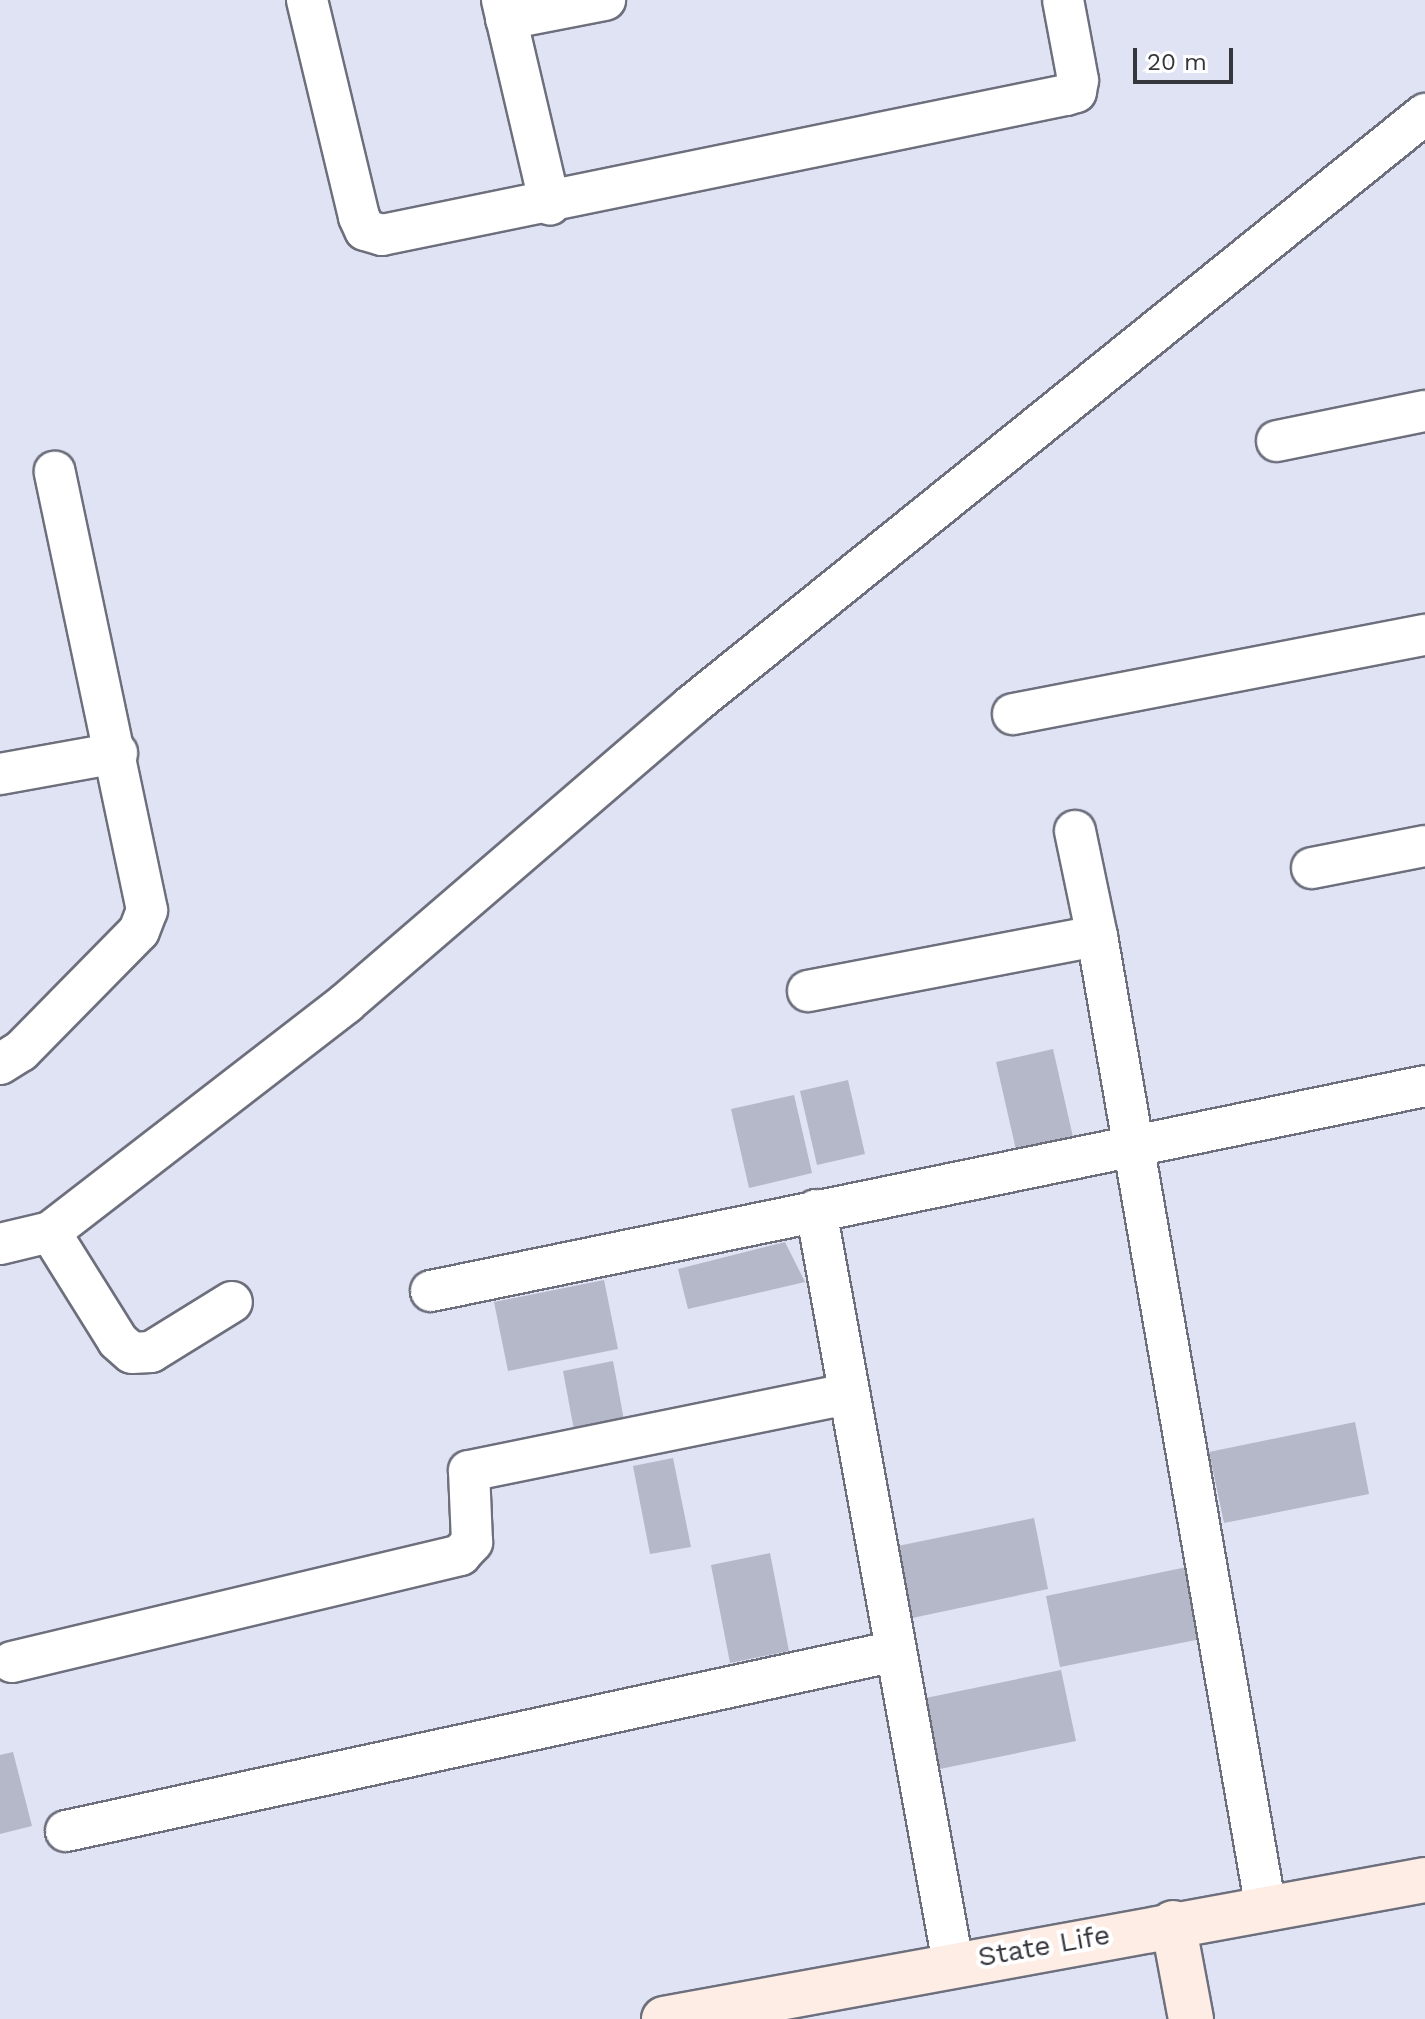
<!DOCTYPE html>
<html>
<head>
<meta charset="utf-8">
<style>
  body { margin:0 }
  #map { position:relative; width:1425px; height:2019px; overflow:hidden; background:#dfe3f3; font-family:"Work Sans",sans-serif }
  div>[style] { position:absolute }
  .building>* { inset:0; background:#b5b8c8 }
  .roads { filter:drop-shadow(2px 0 #6d6f7d) drop-shadow(-2px 0 #6d6f7d) drop-shadow(0 2px #6d6f7d) drop-shadow(0 -2px #6d6f7d) }
  .street>* { height:40px; margin:-20px; padding:0 20px; transform-origin:20px; border-radius:20px; background:#fff }
  .secondary>* { height:44px; margin:-22px; padding:0 22px; transform-origin:22px; border-radius:22px; background:#fdede5 }
  span { translate:-50% -50%; white-space:nowrap; text-align:center; line-height:1.15; -webkit-text-stroke:8px #fff; paint-order:stroke }
  .street-label { font-size:28px; color:#36373d }
  .scale { position:absolute; left:1133px; top:48px; width:100px; height:36px; box-sizing:border-box; border:4px solid #36373d; border-top:0; padding-left:10px; font-size:24px; line-height:28px; white-space:nowrap; color:#36373d; -webkit-text-stroke:6px #fff; paint-order:stroke }
</style>
</head>
<body>
<div id="map">
  <div class="building">
    <i style="clip-path:polygon(1053px 1049px,1073px 1137px,1016px 1150px,996px 1062px)"></i>
    <i style="clip-path:polygon(848px 1080px,865px 1154px,817px 1165px,800px 1091px)"></i>
    <i style="clip-path:polygon(794px 1095px,812px 1173px,749px 1188px,731px 1109px)"></i>
    <i style="clip-path:polygon(785px 1242px,805px 1282px,688px 1309px,678px 1269px)"></i>
    <i style="clip-path:polygon(604px 1280px,618px 1349px,508px 1371px,494px 1302px)"></i>
    <i style="clip-path:polygon(613px 1361px,624px 1420px,574px 1430px,563px 1371px)"></i>
    <i style="clip-path:polygon(1355px 1422px,1369px 1494px,1224px 1523px,1209px 1452px)"></i>
    <i style="clip-path:polygon(673px 1458px,691px 1547px,650px 1554px,633px 1466px)"></i>
    <i style="clip-path:polygon(1034px 1518px,1048px 1589px,903px 1620px,888px 1548px)"></i>
    <i style="clip-path:polygon(770px 1553px,789px 1651px,730px 1663px,711px 1565px)"></i>
    <i style="clip-path:polygon(1192px 1566px,1206px 1638px,1060px 1667px,1046px 1596px)"></i>
    <i style="clip-path:polygon(1061px 1670px,1076px 1741px,930px 1771px,916px 1700px)"></i>
    <i style="clip-path:polygon(13px 1752px,32px 1826px,0 1834px,0 1755px)"></i>
  </div>
  <div class="roads">
    <div class="street">
      <i style="left:307px;top:0;width:223px;rotate:76.5deg"></i>
      <i style="left:359px;top:217px;width:14px;rotate:65deg"></i>
      <i style="left:365px;top:230px;width:18px;rotate:16deg"></i>
      <i style="left:382px;top:235px;width:698px;rotate:-11.57deg"></i>
      <i style="left:1066px;top:95px;width:10px;rotate:-17deg"></i>
      <i style="left:1076px;top:92px;width:12px;rotate:-81deg"></i>
      <i style="left:1078px;top:80px;width:81px;rotate:-100.6deg"></i>
      <i style="left:502px;top:0;width:210px;rotate:76.8deg"></i>
      <i style="left:506px;top:19px;width:101px;rotate:-10.9deg"></i>
      <i style="left:1277px;top:441px;width:151px;rotate:-11.5deg"></i>
      <i style="left:1013px;top:714px;width:420px;rotate:-10.9deg"></i>
      <i style="left:0;top:774px;width:119px;rotate:-10.2deg"></i>
      <i style="left:1075px;top:831px;width:107px;rotate:78.2deg"></i>
      <i style="left:1312px;top:868px;width:115px;rotate:-11deg"></i>
      <i style="left:808px;top:991px;width:294px;rotate:-10.8deg"></i>
      <i style="left:1097px;top:936px;width:988px;rotate:80.15deg"></i>
      <i style="left:0;top:1064px;width:25px;rotate:-32deg"></i>
      <i style="left:21px;top:1051px;width:168px;rotate:-45.5deg"></i>
      <i style="left:139px;top:931px;width:22px;rotate:-69deg"></i>
      <i style="left:147px;top:910px;width:448px;rotate:-101.9deg"></i>
      <i style="left:816px;top:1210px;width:765px;rotate:79.69deg"></i>
      <i style="left:50px;top:1232px;width:128px;rotate:58deg"></i>
      <i style="left:118px;top:1341px;width:18px;rotate:41deg"></i>
      <i style="left:132px;top:1353px;width:19px;rotate:-3deg"></i>
      <i style="left:151px;top:1352px;width:95px;rotate:-31.7deg"></i>
      <i style="left:0;top:1244px;width:51px;rotate:-13.5deg"></i>
      <i style="left:50px;top:1232px;width:374px;rotate:-37.7deg"></i>
      <i style="left:346px;top:1003px;width:455px;rotate:-40.7deg"></i>
      <i style="left:691px;top:706px;width:943px;rotate:-38.89deg"></i>
      <i style="left:431px;top:1291px;width:1015px;rotate:-11.65deg"></i>
      <i style="left:12px;top:1662px;width:461px;rotate:-13.4deg"></i>
      <i style="left:460px;top:1555px;width:18px;rotate:-47deg"></i>
      <i style="left:472px;top:1542px;width:71px;rotate:-92.4deg"></i>
      <i style="left:469px;top:1471px;width:388px;rotate:-11.5deg"></i>
      <i style="left:66px;top:1831px;width:849px;rotate:-12.24deg"></i>
    </div>
    <div class="secondary">
      <i style="left:1173px;top:1923px;width:98px;rotate:79.4deg"></i>
      <i style="left:664px;top:2019px;width:774px;rotate:-10.35deg"></i>
    </div>
  </div>
  <div class="street-label">
    <span style="left:1044px;top:1946px;rotate:-10deg">State Life</span>
  </div>
  <div class="scale">20 m</div>
</div>
</body>
</html>
